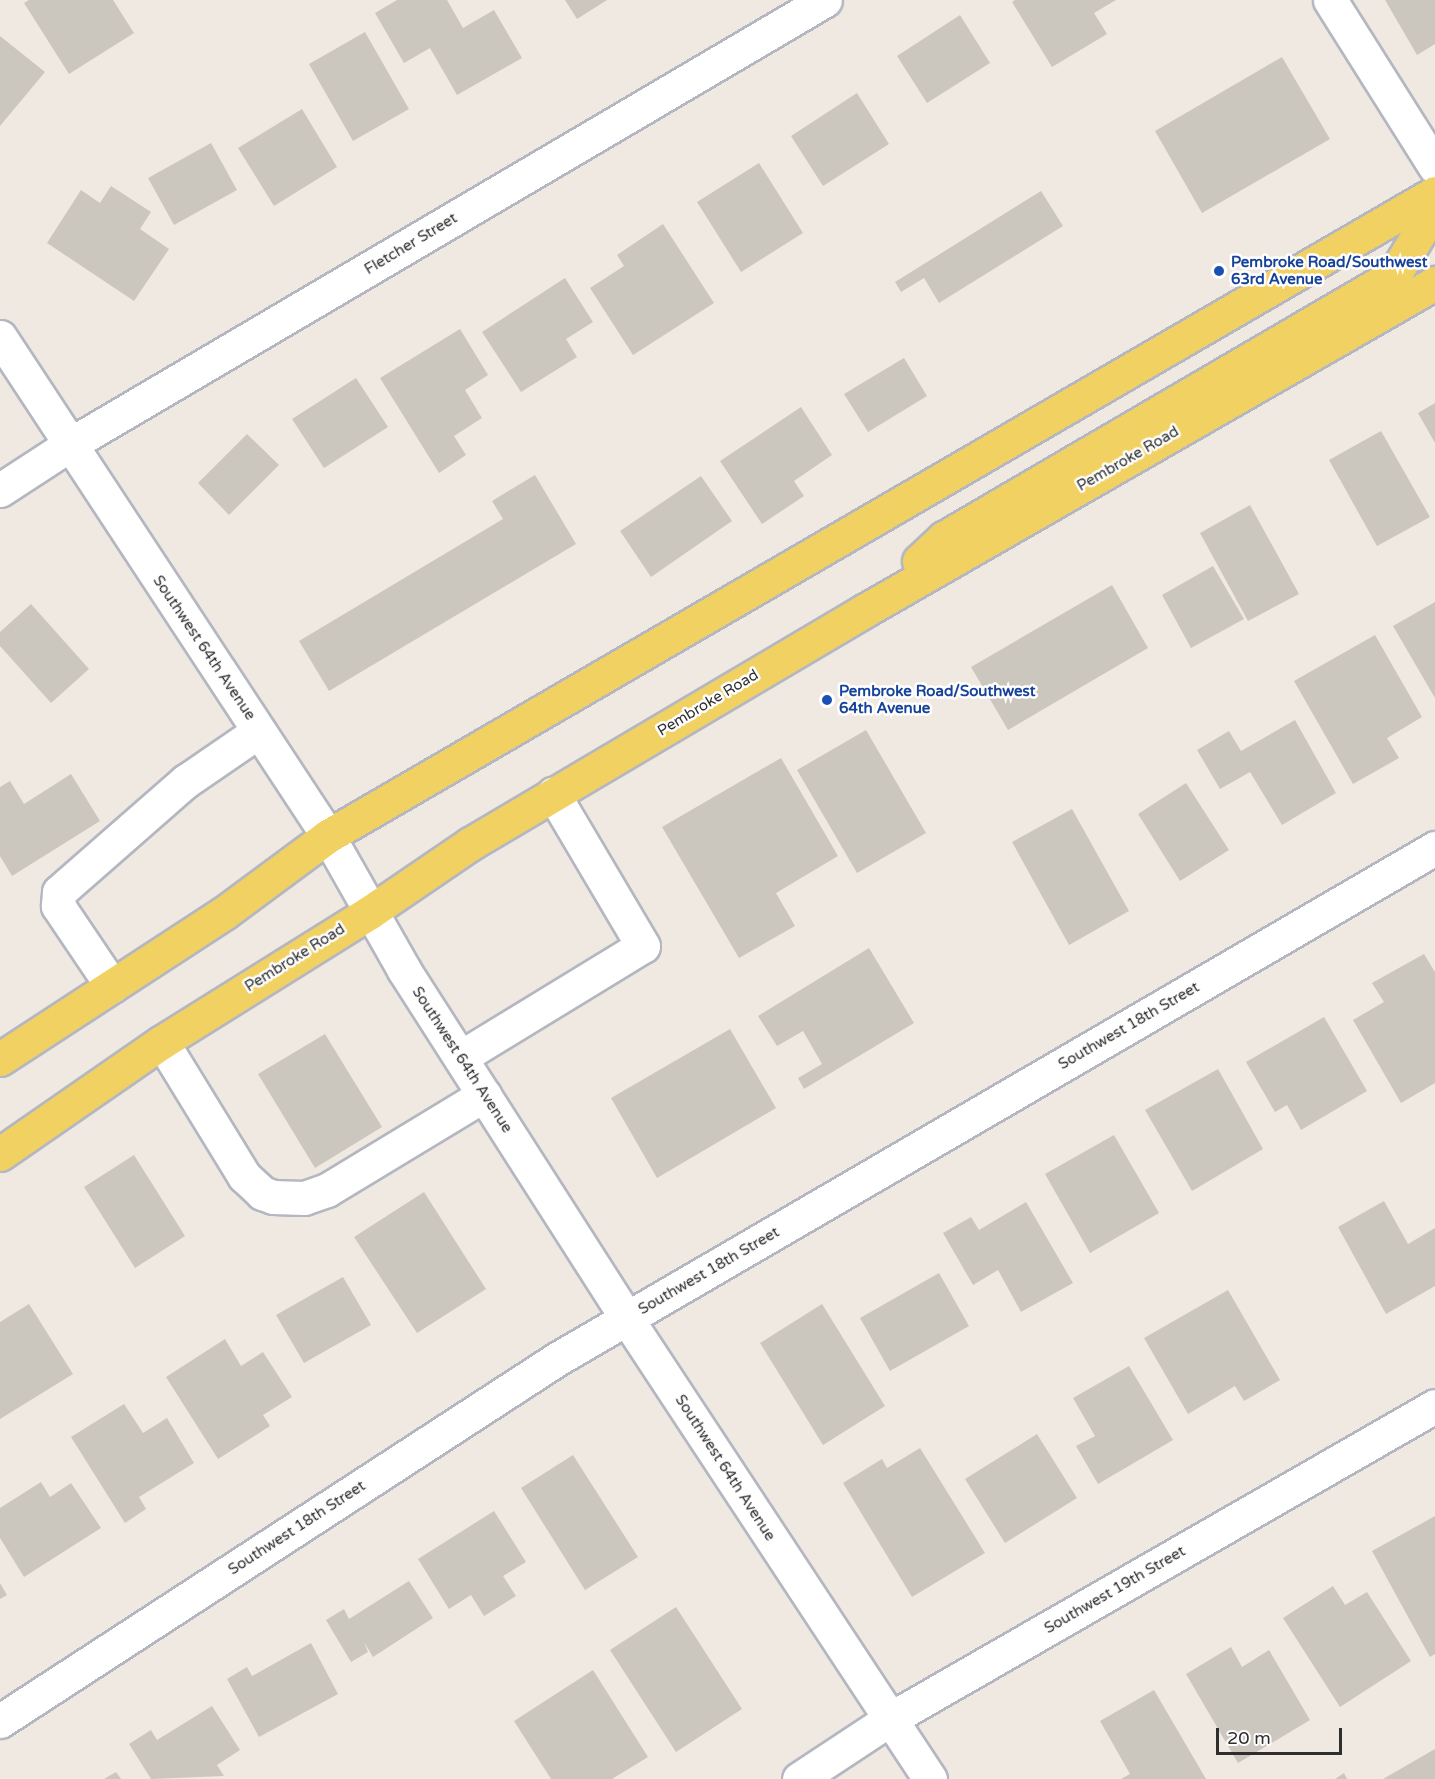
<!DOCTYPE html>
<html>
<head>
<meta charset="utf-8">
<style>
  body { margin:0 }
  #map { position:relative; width:1435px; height:1779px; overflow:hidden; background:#efe9e1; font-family:"Varela Round",sans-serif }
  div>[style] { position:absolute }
  .building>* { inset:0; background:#cbc7bf }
  .roads { filter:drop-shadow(2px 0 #b4b7c1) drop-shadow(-2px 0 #b4b7c1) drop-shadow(0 2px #b4b7c1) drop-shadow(0 -2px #b4b7c1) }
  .minor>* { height:33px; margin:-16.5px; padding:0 16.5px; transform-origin:16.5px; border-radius:16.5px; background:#fff }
  .major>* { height:33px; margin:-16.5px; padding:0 16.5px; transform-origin:16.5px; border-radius:16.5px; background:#f2d163 }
  .dots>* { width:16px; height:16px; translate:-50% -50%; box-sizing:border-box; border:3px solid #fff; border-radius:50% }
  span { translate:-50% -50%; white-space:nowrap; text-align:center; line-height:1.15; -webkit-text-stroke:5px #fff; paint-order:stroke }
  .street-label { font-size:15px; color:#2e2e2e }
  .transit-label { font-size:15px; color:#164399; font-weight:700 }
  .left { translate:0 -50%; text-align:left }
  .scale { position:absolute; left:1216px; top:1728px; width:126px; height:27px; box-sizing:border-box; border:3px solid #2e2e2e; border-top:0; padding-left:8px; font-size:18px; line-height:21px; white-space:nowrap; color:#2e2e2e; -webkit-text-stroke:4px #fff; paint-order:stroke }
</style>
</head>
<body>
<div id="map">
  <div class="building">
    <i style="clip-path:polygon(29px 0,113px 0,134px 33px,69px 74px,24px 3px)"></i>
    <i style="clip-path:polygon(397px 0,447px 0,463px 28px,494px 10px,522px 58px,457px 95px,430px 48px,404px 63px,375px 13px)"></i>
    <i style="clip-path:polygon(565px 0,607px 0,577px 19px)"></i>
    <i style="clip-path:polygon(1015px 0,1116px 0,1094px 13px,1107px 34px,1052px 67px,1012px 2px)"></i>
    <i style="clip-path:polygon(1385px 0,1435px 0,1435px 44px,1417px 55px)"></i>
    <i style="clip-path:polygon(960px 15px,990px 63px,927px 103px,897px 56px)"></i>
    <i style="clip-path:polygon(365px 32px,409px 109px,353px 141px,309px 64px)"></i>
    <i style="clip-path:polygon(0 36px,45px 72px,0 126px)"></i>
    <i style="clip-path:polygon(1282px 57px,1330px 139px,1202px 213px,1155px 131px)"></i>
    <i style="clip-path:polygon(857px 93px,889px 144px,823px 186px,791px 136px)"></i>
    <i style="clip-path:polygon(302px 109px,337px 167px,274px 206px,238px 148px)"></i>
    <i style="clip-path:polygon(211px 143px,237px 190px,174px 225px,148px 178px)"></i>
    <i style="clip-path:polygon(759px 163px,803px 233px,741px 272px,697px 202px)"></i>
    <i style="clip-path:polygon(111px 186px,151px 212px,140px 229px,169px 249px,134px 301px,47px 243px,81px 190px,100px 203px)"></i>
    <i style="clip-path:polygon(1041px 191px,1063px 226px,939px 303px,924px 278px,901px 292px,895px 282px)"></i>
    <i style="clip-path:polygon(663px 224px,714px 303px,633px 355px,590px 288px,624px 266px,617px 255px)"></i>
    <i style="clip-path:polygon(565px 278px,593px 322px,566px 339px,577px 357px,521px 392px,482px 332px)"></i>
    <i style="clip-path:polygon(460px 329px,488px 375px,465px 390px,482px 418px,454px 436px,466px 455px,439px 473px,380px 378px)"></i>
    <i style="clip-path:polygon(904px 358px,927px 396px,868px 432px,844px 394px)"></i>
    <i style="clip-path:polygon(356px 378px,388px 427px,324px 468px,292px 419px)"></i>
    <i style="clip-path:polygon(1435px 403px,1435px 443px,1418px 413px)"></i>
    <i style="clip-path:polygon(801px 407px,832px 455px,794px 481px,804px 496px,762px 524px,720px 461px)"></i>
    <i style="clip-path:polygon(1381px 431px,1430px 517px,1377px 546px,1329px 460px)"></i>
    <i style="clip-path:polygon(247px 434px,279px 465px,229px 515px,198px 483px)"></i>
    <i style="clip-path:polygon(535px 475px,576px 544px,329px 691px,299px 641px,503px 519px,492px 501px)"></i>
    <i style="clip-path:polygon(701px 476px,732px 521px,651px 577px,620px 531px)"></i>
    <i style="clip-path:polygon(1250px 505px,1299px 594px,1248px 621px,1200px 533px)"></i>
    <i style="clip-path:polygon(1213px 566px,1244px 619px,1191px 648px,1162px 595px)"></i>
    <i style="clip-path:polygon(1112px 585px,1148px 648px,1008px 730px,971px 667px)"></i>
    <i style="clip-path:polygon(1435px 602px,1435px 698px,1393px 626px)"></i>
    <i style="clip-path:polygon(31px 604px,89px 669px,51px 703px,0 646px,0 632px)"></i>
    <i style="clip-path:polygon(1375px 635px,1422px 717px,1387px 738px,1399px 758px,1353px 784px,1294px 681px)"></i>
    <i style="clip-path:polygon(1295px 720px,1336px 793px,1282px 825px,1250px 772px,1220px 789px,1197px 750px,1229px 731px,1241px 751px)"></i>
    <i style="clip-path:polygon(866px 730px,926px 833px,857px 873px,797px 770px)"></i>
    <i style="clip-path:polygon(781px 758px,838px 856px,776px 893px,795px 926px,739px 958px,662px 827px)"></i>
    <i style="clip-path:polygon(71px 774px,100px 821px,12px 876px,0 856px,0 787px,10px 781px,24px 804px)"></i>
    <i style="clip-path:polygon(1186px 783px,1229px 850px,1180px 881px,1138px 814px)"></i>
    <i style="clip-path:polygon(1072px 809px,1129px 911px,1069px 945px,1012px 842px)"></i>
    <i style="clip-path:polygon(869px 948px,914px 1023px,804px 1089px,798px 1078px,822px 1064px,803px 1031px,777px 1046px,758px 1016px)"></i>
    <i style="clip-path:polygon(1424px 954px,1435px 972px,1435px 1083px,1401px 1103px,1353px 1020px,1384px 1002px,1372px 983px)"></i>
    <i style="clip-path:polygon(1324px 1017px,1367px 1091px,1301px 1130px,1287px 1105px,1275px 1112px,1246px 1062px)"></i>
    <i style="clip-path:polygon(730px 1029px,776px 1108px,657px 1178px,611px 1098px)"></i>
    <i style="clip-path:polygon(325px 1034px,382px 1127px,315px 1168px,258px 1074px)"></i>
    <i style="clip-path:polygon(1218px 1069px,1263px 1149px,1192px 1191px,1145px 1110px)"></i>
    <i style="clip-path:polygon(1114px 1135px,1159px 1213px,1090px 1253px,1045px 1174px)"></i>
    <i style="clip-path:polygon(134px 1155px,185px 1236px,135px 1268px,84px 1187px)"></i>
    <i style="clip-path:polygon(424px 1192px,486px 1289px,417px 1333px,354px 1237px)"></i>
    <i style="clip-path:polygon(1384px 1201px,1408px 1244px,1435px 1228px,1435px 1286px,1386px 1314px,1338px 1227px)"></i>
    <i style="clip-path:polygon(1026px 1202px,1073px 1283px,1021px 1312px,998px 1270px,973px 1285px,943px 1233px,971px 1217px,979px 1230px)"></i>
    <i style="clip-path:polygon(939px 1273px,969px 1326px,890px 1371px,860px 1318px)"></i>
    <i style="clip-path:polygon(343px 1277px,371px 1325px,304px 1363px,276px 1315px)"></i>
    <i style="clip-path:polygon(1228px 1290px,1280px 1380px,1244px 1401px,1235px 1386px,1188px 1414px,1144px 1338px)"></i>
    <i style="clip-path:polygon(29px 1304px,73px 1374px,0 1419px,0 1322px)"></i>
    <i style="clip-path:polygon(822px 1304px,885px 1406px,823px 1445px,760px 1343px)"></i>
    <i style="clip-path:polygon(225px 1339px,241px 1366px,263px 1352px,292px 1397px,263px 1415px,270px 1426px,218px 1459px,166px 1377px)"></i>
    <i style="clip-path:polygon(1129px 1366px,1173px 1440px,1098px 1484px,1076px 1446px,1095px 1436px,1073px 1398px)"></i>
    <i style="clip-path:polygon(124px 1404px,143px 1433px,167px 1418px,194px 1463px,139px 1497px,146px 1509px,125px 1523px,71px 1437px)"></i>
    <i style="clip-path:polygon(1037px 1434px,1077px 1498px,1005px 1543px,965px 1479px)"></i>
    <i style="clip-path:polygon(920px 1448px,985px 1553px,912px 1597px,843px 1483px,882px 1459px,887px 1468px)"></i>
    <i style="clip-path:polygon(573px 1455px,638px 1557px,585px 1590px,521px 1488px)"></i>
    <i style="clip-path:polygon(41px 1482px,50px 1497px,71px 1483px,101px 1528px,24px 1577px,0 1538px,0 1508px)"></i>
    <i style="clip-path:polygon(494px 1511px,526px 1562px,503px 1576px,516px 1596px,484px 1616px,471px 1595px,449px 1609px,418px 1559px)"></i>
    <i style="clip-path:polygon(1435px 1516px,1435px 1654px,1430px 1657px,1372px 1551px)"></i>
    <i style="clip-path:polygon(409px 1581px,433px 1618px,373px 1657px,364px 1642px,368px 1652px,351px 1662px,326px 1620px,344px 1609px,349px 1619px)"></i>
    <i style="clip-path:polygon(0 1583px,7px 1595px,0 1599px)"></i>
    <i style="clip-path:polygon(1333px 1586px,1345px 1605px,1367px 1592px,1411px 1661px,1340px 1707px,1283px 1618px)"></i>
    <i style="clip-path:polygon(676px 1607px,742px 1709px,676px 1752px,610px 1650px)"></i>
    <i style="clip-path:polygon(311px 1643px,338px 1694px,259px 1737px,227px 1679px,247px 1667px,252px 1676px)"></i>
    <i style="clip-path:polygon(1231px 1647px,1242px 1667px,1269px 1650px,1310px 1720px,1238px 1763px,1186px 1674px)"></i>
    <i style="clip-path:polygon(593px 1670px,648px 1757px,612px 1779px,551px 1779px,514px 1721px)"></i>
    <i style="clip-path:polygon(1154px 1690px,1206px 1779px,1121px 1779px,1130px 1774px,1100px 1721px)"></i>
    <i style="clip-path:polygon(212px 1706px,240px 1750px,217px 1765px,224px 1776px,151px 1779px,129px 1744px,151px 1730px,157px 1740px)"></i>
    <i style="clip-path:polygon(1435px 1749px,1435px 1779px,1383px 1779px)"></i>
    <i style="clip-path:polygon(116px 1772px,121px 1779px,104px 1779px)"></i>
    <i style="clip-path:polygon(1344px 1773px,1347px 1779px,1335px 1779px)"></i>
  </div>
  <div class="roads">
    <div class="minor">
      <i style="left:1330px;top:0;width:197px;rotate:57.8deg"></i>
      <i style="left:0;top:337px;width:597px;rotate:56.68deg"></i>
      <i style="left:328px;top:836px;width:154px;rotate:60.4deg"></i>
      <i style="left:404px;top:970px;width:414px;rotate:57.4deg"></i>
      <i style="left:627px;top:1319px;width:551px;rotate:56.63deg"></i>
      <i style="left:0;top:490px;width:82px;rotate:-33.1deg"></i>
      <i style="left:69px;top:445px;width:877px;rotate:-30.48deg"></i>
      <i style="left:112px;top:986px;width:97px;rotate:-124deg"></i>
      <i style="left:58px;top:906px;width:14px;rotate:-86deg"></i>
      <i style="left:59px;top:892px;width:169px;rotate:-41.2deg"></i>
      <i style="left:186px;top:781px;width:88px;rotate:-34.4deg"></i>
      <i style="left:162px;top:1042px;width:157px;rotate:58.5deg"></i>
      <i style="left:244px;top:1176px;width:25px;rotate:43deg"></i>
      <i style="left:262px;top:1193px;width:12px;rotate:20deg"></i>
      <i style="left:273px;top:1197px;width:31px;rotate:2deg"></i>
      <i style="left:304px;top:1198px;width:24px;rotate:-19deg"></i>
      <i style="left:327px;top:1190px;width:184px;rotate:-31.2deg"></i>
      <i style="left:461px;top:1057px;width:213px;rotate:-31.4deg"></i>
      <i style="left:643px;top:946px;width:177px;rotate:-120.6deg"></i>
      <i style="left:0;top:1721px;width:664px;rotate:-33.02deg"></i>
      <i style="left:557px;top:1359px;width:1016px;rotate:-30.2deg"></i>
      <i style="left:799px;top:1779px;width:109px;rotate:-33.4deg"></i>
      <i style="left:890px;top:1719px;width:628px;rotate:-29.87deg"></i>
    </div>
    <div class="major">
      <i style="left:919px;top:561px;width:34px;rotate:-43deg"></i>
      <i style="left:944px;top:538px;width:521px;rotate:-30.3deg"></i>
      <i style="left:1394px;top:275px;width:79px;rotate:-58.9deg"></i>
      <i style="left:0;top:1059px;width:267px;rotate:-33.1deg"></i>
      <i style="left:224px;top:913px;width:129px;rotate:-36.5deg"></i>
      <i style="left:328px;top:836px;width:1280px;rotate:-30.15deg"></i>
      <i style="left:0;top:1154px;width:197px;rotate:-34.7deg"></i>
      <i style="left:162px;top:1042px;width:245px;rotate:-32deg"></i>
      <i style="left:370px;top:912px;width:121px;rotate:-34.2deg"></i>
      <i style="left:470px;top:844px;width:458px;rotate:-30.6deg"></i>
      <i style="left:864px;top:611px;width:659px;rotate:-29.87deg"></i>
    </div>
  </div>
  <div class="dots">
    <i style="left:1219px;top:271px;background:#1a4fb4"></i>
    <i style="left:827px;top:700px;background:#1a4fb4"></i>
  </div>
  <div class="street-label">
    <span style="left:411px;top:244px;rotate:-31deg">Fletcher Street</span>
    <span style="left:1128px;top:459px;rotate:-30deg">Pembroke Road</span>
    <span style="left:204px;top:648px;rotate:56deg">Southwest 64th Avenue</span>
    <span style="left:708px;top:703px;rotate:-31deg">Pembroke Road</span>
    <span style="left:295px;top:958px;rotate:-32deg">Pembroke Road</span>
    <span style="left:1129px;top:1026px;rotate:-30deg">Southwest 18th Street</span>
    <span style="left:462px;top:1060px;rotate:57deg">Southwest 64th Avenue</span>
    <span style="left:709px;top:1271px;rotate:-30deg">Southwest 18th Street</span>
    <span style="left:725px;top:1468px;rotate:57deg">Southwest 64th Avenue</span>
    <span style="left:297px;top:1528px;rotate:-33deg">Southwest 18th Street</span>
    <span style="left:1115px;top:1590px;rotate:-30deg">Southwest 19th Street</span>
  </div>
  <div class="transit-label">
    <span class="left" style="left:1231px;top:271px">Pembroke Road/Southwest<br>63rd Avenue</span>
    <span class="left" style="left:839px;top:700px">Pembroke Road/Southwest<br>64th Avenue</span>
  </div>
  <div class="scale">20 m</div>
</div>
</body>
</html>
